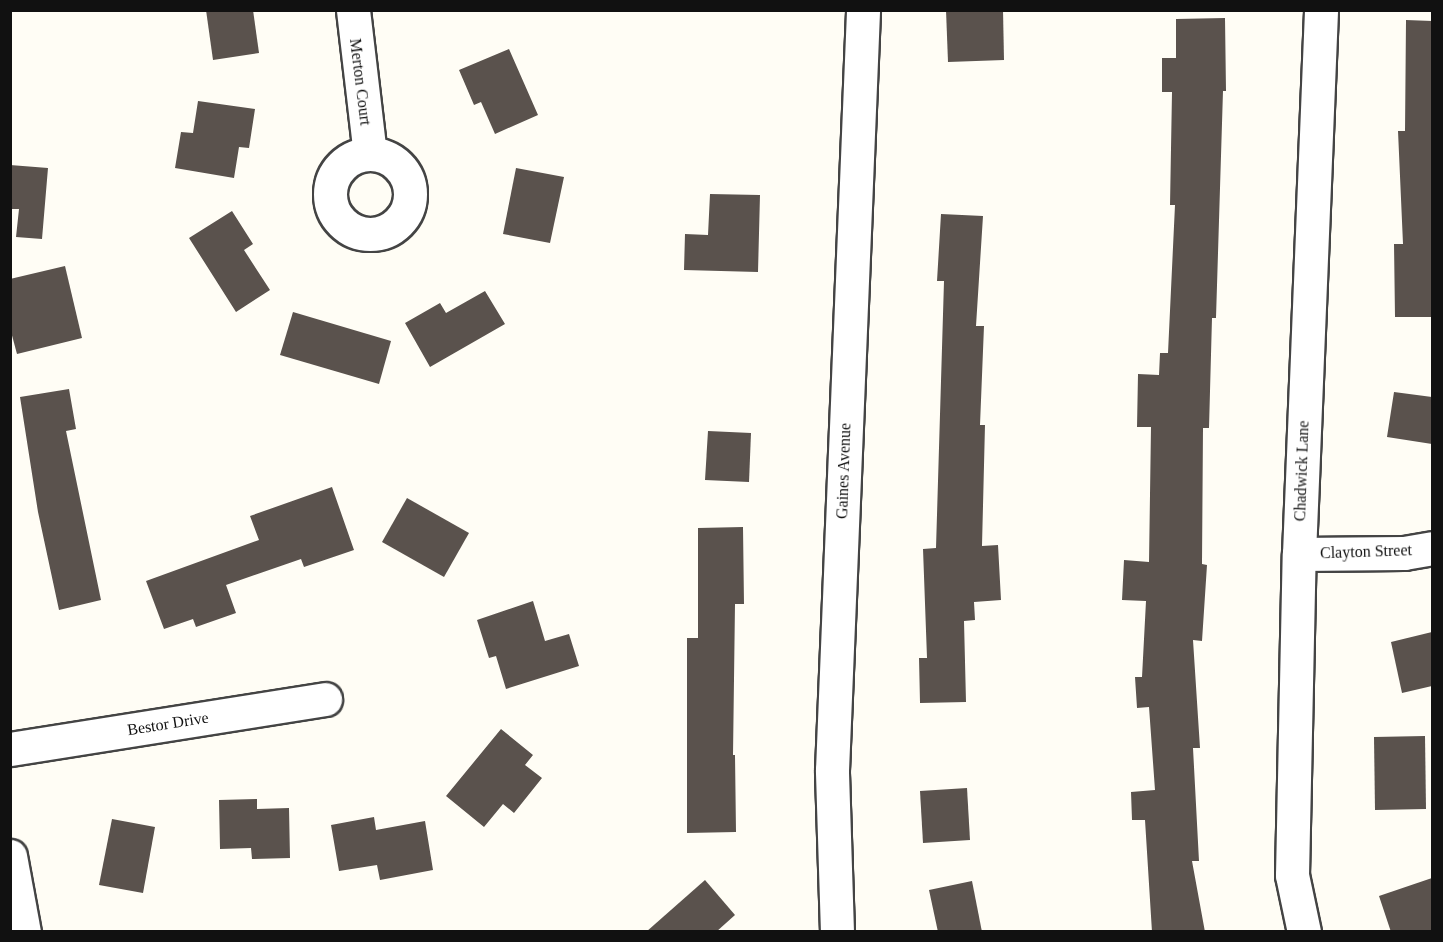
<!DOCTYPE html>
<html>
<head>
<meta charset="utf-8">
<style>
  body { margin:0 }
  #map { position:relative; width:1443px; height:942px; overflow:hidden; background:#fffdf5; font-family:Georgia,serif }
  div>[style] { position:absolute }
  .building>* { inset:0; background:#5a524d }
  .roads { filter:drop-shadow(2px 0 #444) drop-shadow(-2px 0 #444) drop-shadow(0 2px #444) drop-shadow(0 -2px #444) }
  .minor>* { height:33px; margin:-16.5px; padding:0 16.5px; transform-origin:16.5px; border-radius:16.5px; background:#fff }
  .minor>.ring { margin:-16.5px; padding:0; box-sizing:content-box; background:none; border:33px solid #fff; border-radius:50% }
  span { translate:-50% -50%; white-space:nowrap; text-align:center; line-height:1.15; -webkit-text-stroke:6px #fff; paint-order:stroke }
  .street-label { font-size:16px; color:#111 }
  .frame { position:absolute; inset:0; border:12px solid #111; pointer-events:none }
</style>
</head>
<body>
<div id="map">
  <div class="building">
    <i style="clip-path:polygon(206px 10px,253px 10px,259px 53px,213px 60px)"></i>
    <i style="clip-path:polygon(946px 10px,1003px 10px,1004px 60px,948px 62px)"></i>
    <i style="clip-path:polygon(1225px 18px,1226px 91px,1223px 91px,1216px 318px,1212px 318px,1209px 428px,1203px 428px,1202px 564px,1207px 565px,1202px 641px,1193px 640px,1200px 748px,1193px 748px,1199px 861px,1192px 861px,1205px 932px,1152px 932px,1145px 820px,1132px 820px,1131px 792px,1155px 790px,1149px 707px,1137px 708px,1135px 677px,1142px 677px,1146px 601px,1122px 600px,1124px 560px,1149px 562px,1151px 427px,1137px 427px,1138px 374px,1159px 375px,1160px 353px,1168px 353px,1175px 205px,1170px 205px,1172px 92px,1162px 92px,1162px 58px,1176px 58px,1176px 19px)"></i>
    <i style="clip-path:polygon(1406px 20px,1432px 21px,1432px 317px,1395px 317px,1394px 244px,1403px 244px,1398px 131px,1405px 131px)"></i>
    <i style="clip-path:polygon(509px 49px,538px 115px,495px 134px,481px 102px,474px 105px,459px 70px)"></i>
    <i style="clip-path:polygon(198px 101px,255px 109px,249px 148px,239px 147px,234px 178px,175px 168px,181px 132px,193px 133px)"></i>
    <i style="clip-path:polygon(10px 165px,48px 168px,42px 239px,16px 237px,19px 209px,10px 209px)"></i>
    <i style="clip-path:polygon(516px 168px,564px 177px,550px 243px,503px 234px)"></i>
    <i style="clip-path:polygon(710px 194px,760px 195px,758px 272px,684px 270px,685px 234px,708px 235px)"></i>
    <i style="clip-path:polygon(232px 211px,253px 244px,244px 250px,270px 290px,236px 312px,189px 238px)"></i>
    <i style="clip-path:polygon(941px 214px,983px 216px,976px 326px,984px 326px,980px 425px,985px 425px,982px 546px,998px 545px,1001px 600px,974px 602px,975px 620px,964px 621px,966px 702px,920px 703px,919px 658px,927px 658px,923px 549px,936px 548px,944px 281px,937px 281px)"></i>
    <i style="clip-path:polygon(65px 266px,82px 338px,17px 354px,10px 328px,10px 279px)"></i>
    <i style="clip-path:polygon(485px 291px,505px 324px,430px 367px,405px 323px,440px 303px,446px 313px)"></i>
    <i style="clip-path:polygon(293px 312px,391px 341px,379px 384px,280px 355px)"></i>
    <i style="clip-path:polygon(69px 389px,76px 429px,66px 431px,101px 600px,59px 610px,38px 512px,20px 397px)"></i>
    <i style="clip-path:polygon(1394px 392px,1432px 397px,1432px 444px,1387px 437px)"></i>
    <i style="clip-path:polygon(708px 431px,751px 433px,749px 482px,705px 480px)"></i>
    <i style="clip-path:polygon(332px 487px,354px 550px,304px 567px,301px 559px,226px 585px,236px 613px,196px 627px,193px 619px,164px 629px,146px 581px,259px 540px,250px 516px)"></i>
    <i style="clip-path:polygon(407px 498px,469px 533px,444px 577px,382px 542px)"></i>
    <i style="clip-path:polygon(743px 527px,744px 604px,735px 604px,733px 755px,735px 755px,736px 832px,687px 833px,687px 638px,698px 638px,698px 528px)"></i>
    <i style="clip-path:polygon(533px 601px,545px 641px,569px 634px,579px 666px,506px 689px,496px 656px,489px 658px,477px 620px)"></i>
    <i style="clip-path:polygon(1432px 632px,1432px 686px,1402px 693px,1391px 642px)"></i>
    <i style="clip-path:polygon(501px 729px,533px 755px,525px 765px,542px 778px,514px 813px,503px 804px,484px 827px,446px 796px)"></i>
    <i style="clip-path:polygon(1425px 736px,1426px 809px,1375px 810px,1374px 737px)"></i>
    <i style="clip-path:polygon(967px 788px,970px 840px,923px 843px,920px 791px)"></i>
    <i style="clip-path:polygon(257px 799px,257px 809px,289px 808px,290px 858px,252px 859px,251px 848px,220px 849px,219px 800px)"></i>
    <i style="clip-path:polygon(374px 817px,376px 830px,425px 821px,433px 870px,380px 880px,377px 865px,339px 871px,331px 825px)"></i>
    <i style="clip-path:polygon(112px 819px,155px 827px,143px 893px,99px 885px)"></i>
    <i style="clip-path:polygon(1432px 878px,1432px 932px,1391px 932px,1379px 896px)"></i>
    <i style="clip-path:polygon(705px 880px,735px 915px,716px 932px,646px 932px)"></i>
    <i style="clip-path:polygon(972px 881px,982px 932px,938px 932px,929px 890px)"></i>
  </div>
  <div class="roads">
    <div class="minor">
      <i style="left:353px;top:10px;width:145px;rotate:83.3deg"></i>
      <i class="ring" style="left:330px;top:154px;width:47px;height:47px"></i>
      <i style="left:1299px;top:554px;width:105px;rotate:-0.5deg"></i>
      <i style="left:1404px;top:553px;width:28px;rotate:-10deg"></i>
      <i style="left:10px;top:749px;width:319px;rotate:-9deg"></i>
      <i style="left:10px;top:856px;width:77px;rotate:79.6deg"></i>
      <i style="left:837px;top:932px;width:162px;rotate:-91.8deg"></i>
      <i style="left:832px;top:770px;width:761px;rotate:-87.66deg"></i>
      <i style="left:1304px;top:932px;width:58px;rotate:-101.9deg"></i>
      <i style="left:1292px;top:875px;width:321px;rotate:-88.8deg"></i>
      <i style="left:1299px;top:554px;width:544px;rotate:-87.68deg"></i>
    </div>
  </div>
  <div class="street-label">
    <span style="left:360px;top:82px;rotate:83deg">Merton Court</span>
    <span style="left:844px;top:471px;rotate:-88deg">Gaines Avenue</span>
    <span style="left:1302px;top:471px;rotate:-88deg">Chadwick Lane</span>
    <span style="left:1366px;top:552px;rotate:-2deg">Clayton Street</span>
    <span style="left:168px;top:724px;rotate:-9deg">Bestor Drive</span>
  </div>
  <div class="frame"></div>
</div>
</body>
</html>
